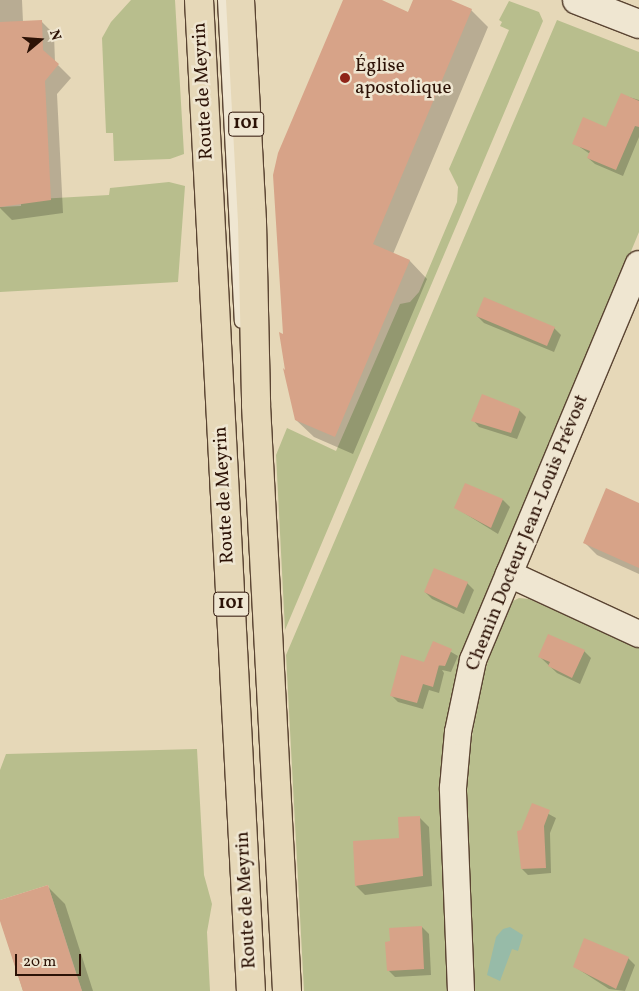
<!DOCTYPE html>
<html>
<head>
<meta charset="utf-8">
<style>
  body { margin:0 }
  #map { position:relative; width:639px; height:991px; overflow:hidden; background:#e6d8b8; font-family:Vollkorn,serif }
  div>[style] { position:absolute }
  .green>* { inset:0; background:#b8be8d }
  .water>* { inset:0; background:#97bba8 }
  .shadow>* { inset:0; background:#0003 }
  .building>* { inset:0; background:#d7a388 }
  .roads { filter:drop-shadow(1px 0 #5a4432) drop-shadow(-1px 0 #5a4432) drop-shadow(0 1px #5a4432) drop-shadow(0 -1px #5a4432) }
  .lane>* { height:12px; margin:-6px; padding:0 6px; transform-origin:6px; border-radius:6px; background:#efe6d1 }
  .street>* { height:26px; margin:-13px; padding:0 13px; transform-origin:13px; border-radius:13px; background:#efe6d1 }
  .secondary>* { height:28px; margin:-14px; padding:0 14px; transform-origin:14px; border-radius:14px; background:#efe6d1 }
  .primary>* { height:28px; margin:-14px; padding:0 14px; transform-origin:14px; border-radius:14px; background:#e6d8b8 }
  .dots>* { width:14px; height:14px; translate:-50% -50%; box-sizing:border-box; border:2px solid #efe6d1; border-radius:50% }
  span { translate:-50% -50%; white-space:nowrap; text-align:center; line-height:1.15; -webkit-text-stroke:5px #efe6d1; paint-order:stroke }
  .shield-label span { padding:1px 4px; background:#efe6d1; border:1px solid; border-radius:4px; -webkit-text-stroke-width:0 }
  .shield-label { font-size:18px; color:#2c1206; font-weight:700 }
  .poi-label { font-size:19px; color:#2c1206 }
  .left { translate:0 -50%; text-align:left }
  .street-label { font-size:19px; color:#2c1206 }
  .north { position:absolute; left:15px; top:15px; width:50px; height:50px; -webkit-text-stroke:4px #efe6d1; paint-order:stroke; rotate:72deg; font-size:14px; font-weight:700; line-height:20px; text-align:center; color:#2c1206 }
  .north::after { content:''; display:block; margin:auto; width:18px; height:22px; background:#2c1206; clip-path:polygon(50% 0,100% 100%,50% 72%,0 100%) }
  .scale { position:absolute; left:15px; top:954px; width:66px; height:22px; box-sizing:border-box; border:2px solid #2c1206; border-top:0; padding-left:6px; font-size:15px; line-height:18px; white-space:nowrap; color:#2c1206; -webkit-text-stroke:4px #efe6d1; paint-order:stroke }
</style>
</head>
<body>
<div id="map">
  <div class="green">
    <i style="clip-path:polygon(131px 0,175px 0,184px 154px,170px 159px,114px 161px,113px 133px,106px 133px,102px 38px,111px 22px)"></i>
    <i style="clip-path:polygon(509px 1px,539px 12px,543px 21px,285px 630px,276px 455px,287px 428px,336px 451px,400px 304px,410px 302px,419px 292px,457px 202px,458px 187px,449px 169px,509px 30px,500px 26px,502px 22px,499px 20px)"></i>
    <i style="clip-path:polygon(557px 20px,639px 52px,639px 232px,464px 655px,441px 814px,449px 991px,304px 991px,286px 655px)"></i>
    <i style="clip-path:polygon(169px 182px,185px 186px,178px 282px,0 292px,0 207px,21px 206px,21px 200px,109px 195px,110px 188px)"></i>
    <i style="clip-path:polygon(519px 598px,529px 599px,639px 648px,639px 991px,474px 991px,465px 838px,468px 761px,481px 681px,509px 603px)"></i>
    <i style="clip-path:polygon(197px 749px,204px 875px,212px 904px,207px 932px,210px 991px,82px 991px,48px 885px,0 900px,0 770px,6px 754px)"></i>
  </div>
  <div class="water">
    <i style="clip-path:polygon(510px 927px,523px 935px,518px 951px,512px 949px,500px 981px,487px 975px,496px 937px,503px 929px)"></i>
  </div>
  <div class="shadow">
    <i style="clip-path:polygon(0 0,22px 0,23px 22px,41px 21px,54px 34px,55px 62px,71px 78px,57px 94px,63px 213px,12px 220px,0 208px)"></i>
    <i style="clip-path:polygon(344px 0,379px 0,408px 13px,414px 0,448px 0,471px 10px,488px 27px,393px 254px,410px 261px,427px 279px,353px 454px,314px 437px,296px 420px,287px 372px,285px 336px)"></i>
    <i style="clip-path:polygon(622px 95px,639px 100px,639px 137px,623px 176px,595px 164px,588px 158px,590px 154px,574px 143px,607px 129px)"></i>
    <i style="clip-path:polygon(477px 316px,554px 328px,561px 335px,554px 352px,484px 323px)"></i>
    <i style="clip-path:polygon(519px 410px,526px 417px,517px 439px,479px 427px,473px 420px)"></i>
    <i style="clip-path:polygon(503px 500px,510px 507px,498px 534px,456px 508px)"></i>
    <i style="clip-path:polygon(639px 504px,639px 574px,597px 555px,584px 542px)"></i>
    <i style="clip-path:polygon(467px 583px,474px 590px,464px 614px,432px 599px,425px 592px)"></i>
    <i style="clip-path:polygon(434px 642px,458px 656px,451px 672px,442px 670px,444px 673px,439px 693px,429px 690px,423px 709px,398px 702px,392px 696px,425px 663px)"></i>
    <i style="clip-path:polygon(584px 651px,591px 658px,580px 684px,557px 673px,540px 657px)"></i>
    <i style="clip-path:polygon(532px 805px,556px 818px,550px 833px,551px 873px,528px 875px,522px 869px,522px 831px)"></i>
    <i style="clip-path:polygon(419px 817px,429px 827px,432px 886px,365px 895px,356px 886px)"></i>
    <i style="clip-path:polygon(48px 887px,65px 904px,93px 991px,23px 991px,0 918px,0 901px)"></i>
    <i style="clip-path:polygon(422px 927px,429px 934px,431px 975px,395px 977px,388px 970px)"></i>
    <i style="clip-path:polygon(628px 958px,635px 965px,625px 991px,609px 989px,575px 967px)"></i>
  </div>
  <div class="building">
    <i style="clip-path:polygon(343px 0,382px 0,408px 12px,413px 0,451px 0,472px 9px,373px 244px,410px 260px,335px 437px,295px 420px,283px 368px,285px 370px,279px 332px,283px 334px,273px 175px,278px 153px)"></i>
    <i style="clip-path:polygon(42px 20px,43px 50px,59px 64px,45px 81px,51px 200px,0 207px,0 22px)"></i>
    <i style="clip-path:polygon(621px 93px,639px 101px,639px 127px,635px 126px,616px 170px,587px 158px,590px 151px,572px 144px,583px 117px,606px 127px)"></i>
    <i style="clip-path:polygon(484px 297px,555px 327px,547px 346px,476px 316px)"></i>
    <i style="clip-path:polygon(482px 394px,520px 409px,511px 433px,471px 421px)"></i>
    <i style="clip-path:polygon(465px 483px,503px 499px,491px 528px,454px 508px)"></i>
    <i style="clip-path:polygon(606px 488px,639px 503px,639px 568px,583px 543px)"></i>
    <i style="clip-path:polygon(434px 568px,468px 582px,457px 608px,424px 592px)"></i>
    <i style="clip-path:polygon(548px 634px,585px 650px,572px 678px,548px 666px,550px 662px,538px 657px)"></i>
    <i style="clip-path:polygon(433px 641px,452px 649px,445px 666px,436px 665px,439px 665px,433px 687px,423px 684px,417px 703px,390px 696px,401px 655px,424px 662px)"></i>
    <i style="clip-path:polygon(532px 803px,550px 810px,544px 826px,546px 868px,521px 869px,517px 831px,521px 830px)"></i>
    <i style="clip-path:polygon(420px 816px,423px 876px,355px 886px,353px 841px,399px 838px,398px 817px)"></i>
    <i style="clip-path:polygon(48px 885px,71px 958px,82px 991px,23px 991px,0 921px,0 900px)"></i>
    <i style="clip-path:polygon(422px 926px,424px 969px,387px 971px,385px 942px,390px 941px,389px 928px)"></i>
    <i style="clip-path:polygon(584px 938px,629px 957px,616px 989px,573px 967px)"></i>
  </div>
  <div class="roads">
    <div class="lane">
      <i style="left:224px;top:0;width:322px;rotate:87deg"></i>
    </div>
    <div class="street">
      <i style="left:509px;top:574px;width:143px;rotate:24.8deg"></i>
      <i style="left:461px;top:991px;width:203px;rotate:-92.3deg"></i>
      <i style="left:453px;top:788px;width:56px;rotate:-84.9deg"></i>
      <i style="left:458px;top:732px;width:74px;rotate:-78.2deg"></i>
      <i style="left:473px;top:660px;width:429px;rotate:-67.3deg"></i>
    </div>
    <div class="secondary">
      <i style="left:577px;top:0;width:66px;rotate:21.2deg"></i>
    </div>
    <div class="primary">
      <i style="left:199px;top:0;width:992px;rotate:87deg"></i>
      <i style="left:240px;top:0;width:222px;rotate:86.9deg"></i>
      <i style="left:252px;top:222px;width:183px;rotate:88.7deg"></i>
      <i style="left:256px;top:405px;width:587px;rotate:86.97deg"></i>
    </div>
  </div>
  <div class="dots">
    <i style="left:345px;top:78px;background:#8f2418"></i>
  </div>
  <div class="shield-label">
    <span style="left:246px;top:124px">101</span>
    <span style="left:231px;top:604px">101</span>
  </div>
  <div class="poi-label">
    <span class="left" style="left:355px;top:78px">Église<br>apostolique</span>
  </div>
  <div class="street-label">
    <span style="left:204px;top:91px;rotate:-93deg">Route de Meyrin</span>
    <span style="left:225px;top:495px;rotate:-93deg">Route de Meyrin</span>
    <span style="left:528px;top:533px;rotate:-68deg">Chemin Docteur Jean-Louis Prévost</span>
    <span style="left:247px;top:900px;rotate:-93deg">Route de Meyrin</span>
  </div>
  <div class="north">N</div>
  <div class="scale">20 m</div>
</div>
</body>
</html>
